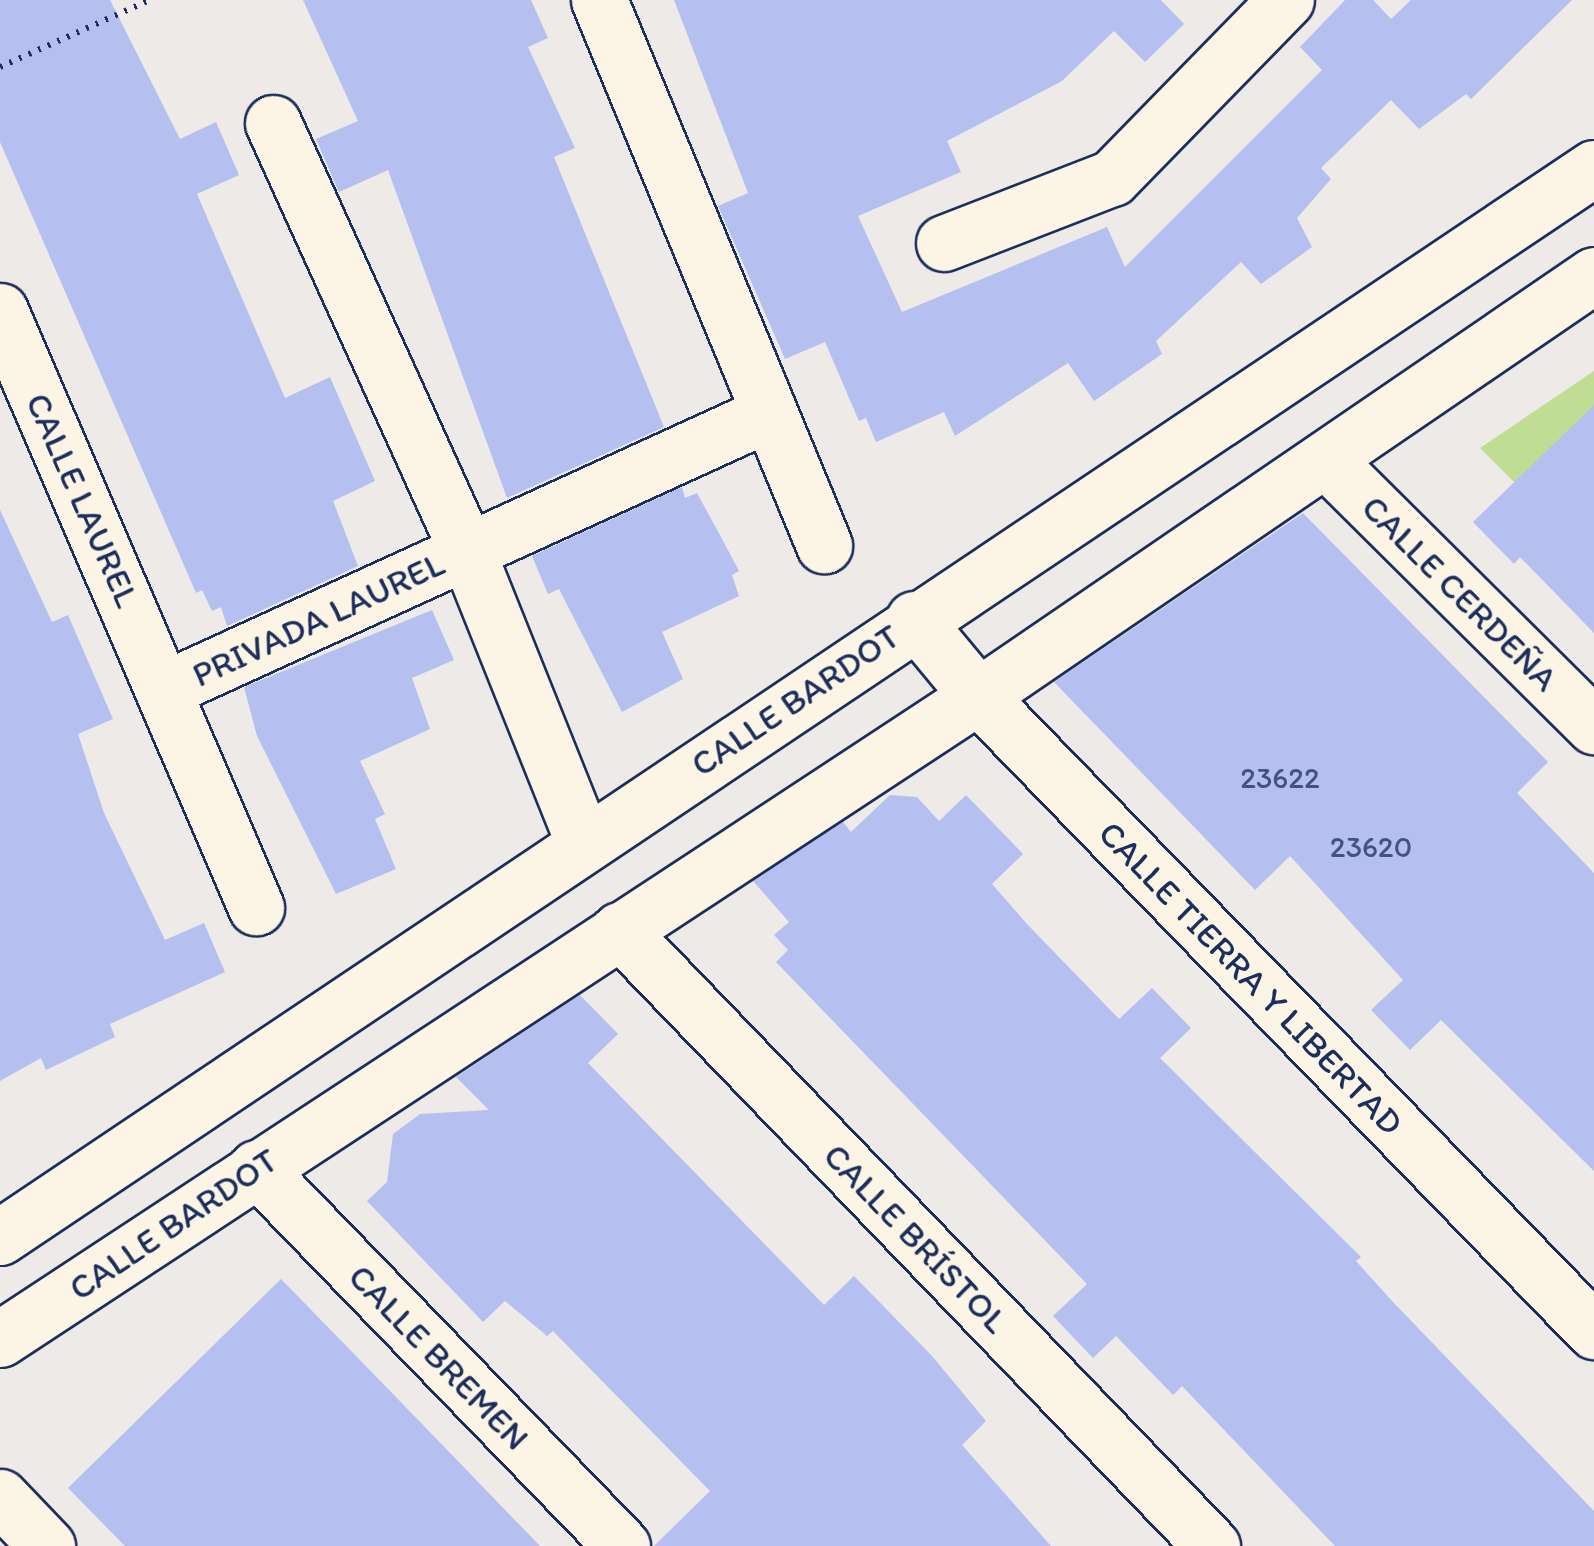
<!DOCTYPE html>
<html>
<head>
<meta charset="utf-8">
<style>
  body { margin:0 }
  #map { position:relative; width:1594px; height:1546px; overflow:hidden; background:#eeeae7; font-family:Itim,sans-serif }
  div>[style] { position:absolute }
  .green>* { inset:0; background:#c1dc93 }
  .building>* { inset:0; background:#b5bff0 }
  .path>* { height:6px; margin-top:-3px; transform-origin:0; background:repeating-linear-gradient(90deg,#1b2f5e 0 2.5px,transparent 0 10.5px) }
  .roads { filter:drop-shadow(2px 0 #1b2f5e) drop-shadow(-2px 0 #1b2f5e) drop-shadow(0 2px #1b2f5e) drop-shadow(0 -2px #1b2f5e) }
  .minor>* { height:55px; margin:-27.5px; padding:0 27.5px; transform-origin:27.5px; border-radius:27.5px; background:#fcf5e5 }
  span { translate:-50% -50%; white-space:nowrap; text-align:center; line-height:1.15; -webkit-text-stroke:10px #fcf5e5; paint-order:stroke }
  .number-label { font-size:30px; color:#425382 }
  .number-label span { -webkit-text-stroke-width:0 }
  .street-label { font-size:35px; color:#1b2f5e }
</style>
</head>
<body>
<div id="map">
  <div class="green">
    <i style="clip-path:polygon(1594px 371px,1594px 500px,1563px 531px,1480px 448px)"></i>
  </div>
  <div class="building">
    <i style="clip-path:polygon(0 0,110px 0,180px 139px,216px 122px,239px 175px,197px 194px,285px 398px,330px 377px,375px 481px,333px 501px,358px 566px,227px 626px,221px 607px,212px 611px,202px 590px,196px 593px,0 142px)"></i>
    <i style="clip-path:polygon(303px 0,531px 0,548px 38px,528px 47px,575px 148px,554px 157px,664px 427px,507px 498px,388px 170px,339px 192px,316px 139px,358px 121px)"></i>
    <i style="clip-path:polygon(674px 0,1161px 0,1184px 24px,1145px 62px,1114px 31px,1062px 81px,947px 141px,961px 172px,858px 216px,902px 312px,1107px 227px,1125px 267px,1322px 70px,1300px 47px,1345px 0,1373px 0,1391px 19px,1411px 0,1572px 0,1471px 99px,1466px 94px,1419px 129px,1391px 100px,1321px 168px,1331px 179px,1297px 218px,1312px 247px,1261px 284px,1241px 262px,1156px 341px,1162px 354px,1094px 401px,1068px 363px,955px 436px,944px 412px,876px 442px,866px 418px,859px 421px,825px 342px,785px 359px,718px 206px,748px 193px)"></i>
    <i style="clip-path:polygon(1594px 405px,1594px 633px,1520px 557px,1514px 564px,1473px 522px)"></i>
    <i style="clip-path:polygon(682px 487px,685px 498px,697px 493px,721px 537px,739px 571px,732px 575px,739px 596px,662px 632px,683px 679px,622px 712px,559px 589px,548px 594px,532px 556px)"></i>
    <i style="clip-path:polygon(0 510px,52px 622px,68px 615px,113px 719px,78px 734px,104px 813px,165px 940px,204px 923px,225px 972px,110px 1024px,115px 1037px,46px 1070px,41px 1058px,0 1081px)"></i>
    <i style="clip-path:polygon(1303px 513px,1548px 762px,1517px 793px,1594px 873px,1594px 1171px,1441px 1020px,1410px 1050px,1371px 1010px,1403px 980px,1290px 856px,1255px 890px,1054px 682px)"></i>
    <i style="clip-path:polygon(432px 610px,454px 660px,412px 678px,430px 729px,360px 761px,385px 814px,375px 819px,396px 869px,336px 894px,257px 736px,244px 687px)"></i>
    <i style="clip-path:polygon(890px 795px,917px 797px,939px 821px,966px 795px,1023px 854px,992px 884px,1026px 923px,1119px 1019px,1152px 988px,1191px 1028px,1160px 1058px,1361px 1257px,1356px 1261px,1393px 1302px,1594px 1511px,1594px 1546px,1335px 1546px,1182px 1386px,1173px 1395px,1116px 1336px,1093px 1358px,1053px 1316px,1087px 1284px,776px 962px,788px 950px,774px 935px,789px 922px,753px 881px,843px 822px,851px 832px)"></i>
    <i style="clip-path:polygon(580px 995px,618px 1034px,588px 1063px,824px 1305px,854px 1276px,932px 1356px,986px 1421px,962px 1445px,1051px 1546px,654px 1546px,710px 1491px,553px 1331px,547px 1336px,505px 1301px,483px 1322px,367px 1201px,387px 1182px,393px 1134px,420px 1114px,489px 1110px,456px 1077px)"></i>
    <i style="clip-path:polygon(281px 1279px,394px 1395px,540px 1546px,125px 1546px,68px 1488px)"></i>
  </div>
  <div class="path">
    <i style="left:0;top:67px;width:164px;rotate:-24.1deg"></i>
  </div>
  <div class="roads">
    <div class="minor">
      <i style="left:599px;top:0;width:590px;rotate:67.57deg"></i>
      <i style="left:273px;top:123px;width:470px;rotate:65.6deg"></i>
      <i style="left:467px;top:551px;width:315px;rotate:68.2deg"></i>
      <i style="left:944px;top:243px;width:180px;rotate:-21.2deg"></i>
      <i style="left:1112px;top:178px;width:249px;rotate:-45.7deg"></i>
      <i style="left:0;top:311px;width:649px;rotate:66.76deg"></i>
      <i style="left:1326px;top:460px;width:378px;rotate:44.8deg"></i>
      <i style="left:914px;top:619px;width:100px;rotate:50.3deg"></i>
      <i style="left:978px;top:696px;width:885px;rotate:45.87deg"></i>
      <i style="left:167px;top:688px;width:660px;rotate:-24.54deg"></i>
      <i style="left:619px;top:930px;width:855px;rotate:46.09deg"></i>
      <i style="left:256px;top:1168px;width:526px;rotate:45.92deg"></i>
      <i style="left:0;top:1237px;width:1919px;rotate:-33.85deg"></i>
      <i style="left:0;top:1339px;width:1170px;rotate:-33.32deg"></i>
      <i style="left:978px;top:696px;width:746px;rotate:-34.35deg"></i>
      <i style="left:0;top:1497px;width:68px;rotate:46.2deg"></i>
    </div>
  </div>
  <div class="number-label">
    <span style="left:1280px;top:778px">23622</span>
    <span style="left:1371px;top:847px">23620</span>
  </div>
  <div class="street-label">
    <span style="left:83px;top:500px;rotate:66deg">CALLE LAUREL</span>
    <span style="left:1460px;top:593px;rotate:45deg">CALLE CERDEÑA</span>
    <span style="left:318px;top:619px;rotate:-25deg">PRIVADA LAUREL</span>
    <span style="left:795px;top:700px;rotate:-34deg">CALLE BARDOT</span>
    <span style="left:1251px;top:978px;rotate:46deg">CALLE TIERRA Y LIBERTAD</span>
    <span style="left:173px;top:1224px;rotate:-34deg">CALLE BARDOT</span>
    <span style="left:916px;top:1238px;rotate:46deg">CALLE BRÍSTOL</span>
    <span style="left:439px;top:1357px;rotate:46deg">CALLE BREMEN</span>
  </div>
</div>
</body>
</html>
